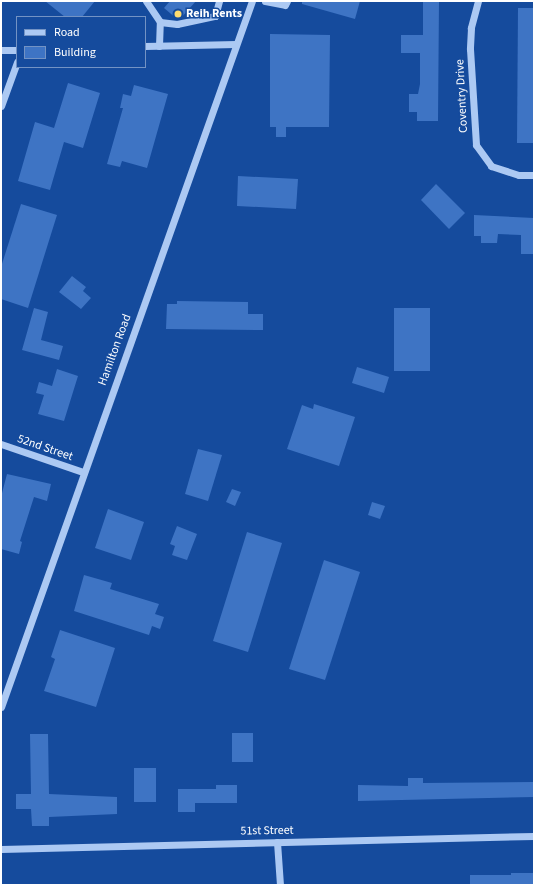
<!DOCTYPE html>
<html>
<head>
<meta charset="utf-8">
<style>
  body { margin:0 }
  #map { position:relative; width:535px; height:886px; overflow:hidden; background:#154b9d; font-family:"Source Sans 3",sans-serif }
  div>[style] { position:absolute }
  .building>* { inset:0; background:#3e74c4 }
  .minor>* { height:7px; margin:-3.5px; padding:0 3.5px; transform-origin:3.5px; border-radius:3.5px; background:#acc9f3 }
  .dots>* { width:11px; height:11px; translate:-50% -50%; box-sizing:border-box; border:2px solid #154b9d; border-radius:50% }
  span { translate:-50% -50%; white-space:nowrap; text-align:center; line-height:1.15; -webkit-text-stroke:3px #154b9d; paint-order:stroke }
  .poi-label { font-size:12px; color:#fff; font-weight:700 }
  .left { translate:0 -50%; text-align:left }
  .street-label { font-size:12px; color:#fff }
  .frame { position:absolute; inset:0; border:2px solid #fff; pointer-events:none }
  .legend { position:absolute; left:16px; top:16px; width:130px; height:52px; box-sizing:border-box; background:#154b9d; border:1px solid #7393c4; margin:0; padding:5px 7px; list-style:none; font-size:12px; color:#fff }
  .legend li { display:flex; align-items:center; gap:8px; height:20px }
  .legend b { width:20px; border:1px solid #7393c4 }
</style>
</head>
<body>
<div id="map">
  <div class="building">
    <i style="clip-path:polygon(45px 1px,95px 1px,82px 17px,65px 17px)"></i>
    <i style="clip-path:polygon(170px 1px,196px 1px,181px 18px,177px 19px,164px 8px)"></i>
    <i style="clip-path:polygon(302px 1px,360px 1px,355px 19px,302px 4px)"></i>
    <i style="clip-path:polygon(423px 1px,439px 1px,438px 121px,417px 121px,417px 112px,409px 112px,409px 94px,418px 94px,420px 84px,420px 53px,401px 53px,401px 35px,423px 35px)"></i>
    <i style="clip-path:polygon(518px 8px,534px 8px,534px 143px,517px 143px)"></i>
    <i style="clip-path:polygon(270px 34px,330px 35px,329px 127px,286px 127px,286px 137px,276px 137px,276px 127px,270px 127px)"></i>
    <i style="clip-path:polygon(68px 83px,100px 93px,83px 148px,64px 142px,50px 190px,18px 181px,35px 122px,54px 128px)"></i>
    <i style="clip-path:polygon(134px 85px,168px 94px,147px 168px,122px 161px,120px 167px,107px 164px,123px 108px,120px 108px,123px 94px,131px 96px)"></i>
    <i style="clip-path:polygon(238px 176px,298px 179px,296px 209px,237px 206px)"></i>
    <i style="clip-path:polygon(436px 184px,465px 213px,449px 229px,421px 200px)"></i>
    <i style="clip-path:polygon(21px 204px,57px 215px,28px 308px,1px 299px,1px 267px)"></i>
    <i style="clip-path:polygon(474px 215px,534px 218px,534px 254px,521px 254px,521px 235px,498px 234px,497px 243px,481px 243px,481px 236px,474px 236px)"></i>
    <i style="clip-path:polygon(72px 276px,86px 287px,83px 291px,91px 298px,81px 309px,59px 292px)"></i>
    <i style="clip-path:polygon(177px 301px,248px 302px,248px 314px,263px 314px,263px 330px,166px 329px,167px 304px,177px 304px)"></i>
    <i style="clip-path:polygon(34px 308px,48px 312px,41px 340px,63px 346px,59px 360px,22px 350px)"></i>
    <i style="clip-path:polygon(394px 308px,430px 308px,430px 371px,394px 371px)"></i>
    <i style="clip-path:polygon(357px 367px,389px 377px,384px 393px,352px 383px)"></i>
    <i style="clip-path:polygon(57px 369px,78px 376px,64px 421px,38px 414px,44px 395px,36px 393px,39px 382px,52px 386px)"></i>
    <i style="clip-path:polygon(314px 404px,355px 417px,339px 466px,287px 449px,302px 405px,313px 409px)"></i>
    <i style="clip-path:polygon(198px 449px,222px 455px,208px 501px,185px 494px)"></i>
    <i style="clip-path:polygon(7px 474px,51px 484px,47px 501px,34px 497px,20px 541px,22px 542px,19px 554px,1px 549px,1px 497px)"></i>
    <i style="clip-path:polygon(232px 489px,241px 492px,235px 506px,226px 502px)"></i>
    <i style="clip-path:polygon(372px 502px,385px 506px,380px 519px,368px 515px)"></i>
    <i style="clip-path:polygon(108px 509px,144px 522px,131px 560px,95px 548px)"></i>
    <i style="clip-path:polygon(177px 526px,197px 534px,187px 560px,172px 555px,175px 546px,170px 544px)"></i>
    <i style="clip-path:polygon(247px 532px,282px 543px,248px 652px,213px 641px)"></i>
    <i style="clip-path:polygon(324px 560px,360px 572px,325px 680px,289px 669px)"></i>
    <i style="clip-path:polygon(84px 575px,112px 583px,110px 589px,159px 604px,155px 614px,164px 617px,160px 629px,152px 626px,149px 635px,74px 611px)"></i>
    <i style="clip-path:polygon(60px 630px,115px 648px,96px 707px,44px 691px,55px 659px,51px 657px)"></i>
    <i style="clip-path:polygon(232px 733px,253px 733px,253px 762px,232px 762px)"></i>
    <i style="clip-path:polygon(30px 734px,48px 734px,49px 794px,117px 797px,117px 814px,49px 817px,49px 826px,32px 826px,31px 809px,16px 809px,16px 794px,31px 794px)"></i>
    <i style="clip-path:polygon(134px 768px,156px 768px,156px 802px,134px 802px)"></i>
    <i style="clip-path:polygon(408px 778px,423px 778px,423px 783px,534px 782px,534px 797px,358px 801px,358px 785px,408px 786px)"></i>
    <i style="clip-path:polygon(216px 785px,237px 785px,237px 803px,195px 803px,195px 812px,178px 812px,178px 789px,216px 789px)"></i>
    <i style="clip-path:polygon(511px 873px,534px 873px,534px 885px,470px 885px,470px 875px,511px 875px)"></i>
  </div>
  <div class="minor">
    <i style="left:146px;top:1px;width:25px;rotate:56deg"></i>
    <i style="left:160px;top:22px;width:17px;rotate:7deg"></i>
    <i style="left:177px;top:24px;width:39px;rotate:-12deg"></i>
    <i style="left:215px;top:16px;width:16px;rotate:-75deg"></i>
    <i style="left:265px;top:1px;width:20px;rotate:11deg"></i>
    <i style="left:285px;top:5px;width:4px;rotate:-63deg"></i>
    <i style="left:478px;top:1px;width:28px;rotate:105deg"></i>
    <i style="left:471px;top:28px;width:21px;rotate:93deg"></i>
    <i style="left:470px;top:49px;width:96px;rotate:86.4deg"></i>
    <i style="left:476px;top:145px;width:26px;rotate:54deg"></i>
    <i style="left:491px;top:166px;width:29px;rotate:18deg"></i>
    <i style="left:519px;top:175px;width:15px"></i>
    <i style="left:145px;top:46px;width:91px;rotate:-1.3deg"></i>
    <i style="left:159px;top:46px;width:24px;rotate:-88deg"></i>
    <i style="left:1px;top:50px;width:16px"></i>
    <i style="left:1px;top:106px;width:47px;rotate:-70deg"></i>
    <i style="left:1px;top:444px;width:87px;rotate:18.9deg"></i>
    <i style="left:1px;top:707px;width:749px;rotate:-70.43deg"></i>
    <i style="left:277px;top:842px;width:43px;rotate:86deg"></i>
    <i style="left:1px;top:849px;width:533px;rotate:-1.4deg"></i>
  </div>
  <div class="dots">
    <i style="left:178px;top:14px;background:#ffdc6f"></i>
  </div>
  <div class="poi-label">
    <span class="left" style="left:186px;top:14px">Reih Rents</span>
  </div>
  <div class="street-label">
    <span style="left:462px;top:96px;rotate:-93deg">Coventry Drive</span>
    <span style="left:115px;top:350px;rotate:-70deg">Hamilton Road</span>
    <span style="left:45px;top:448px;rotate:19deg">52nd Street</span>
    <span style="left:267px;top:831px;rotate:-1deg">51st Street</span>
  </div>
  <div class="frame"></div>
  <ul class="legend">
  <li><b style="height:5px;background:#acc9f3"></b>Road</li>
  <li><b style="height:11px;background:#3e74c4"></b>Building</li>
  </ul>
</div>
</body>
</html>
